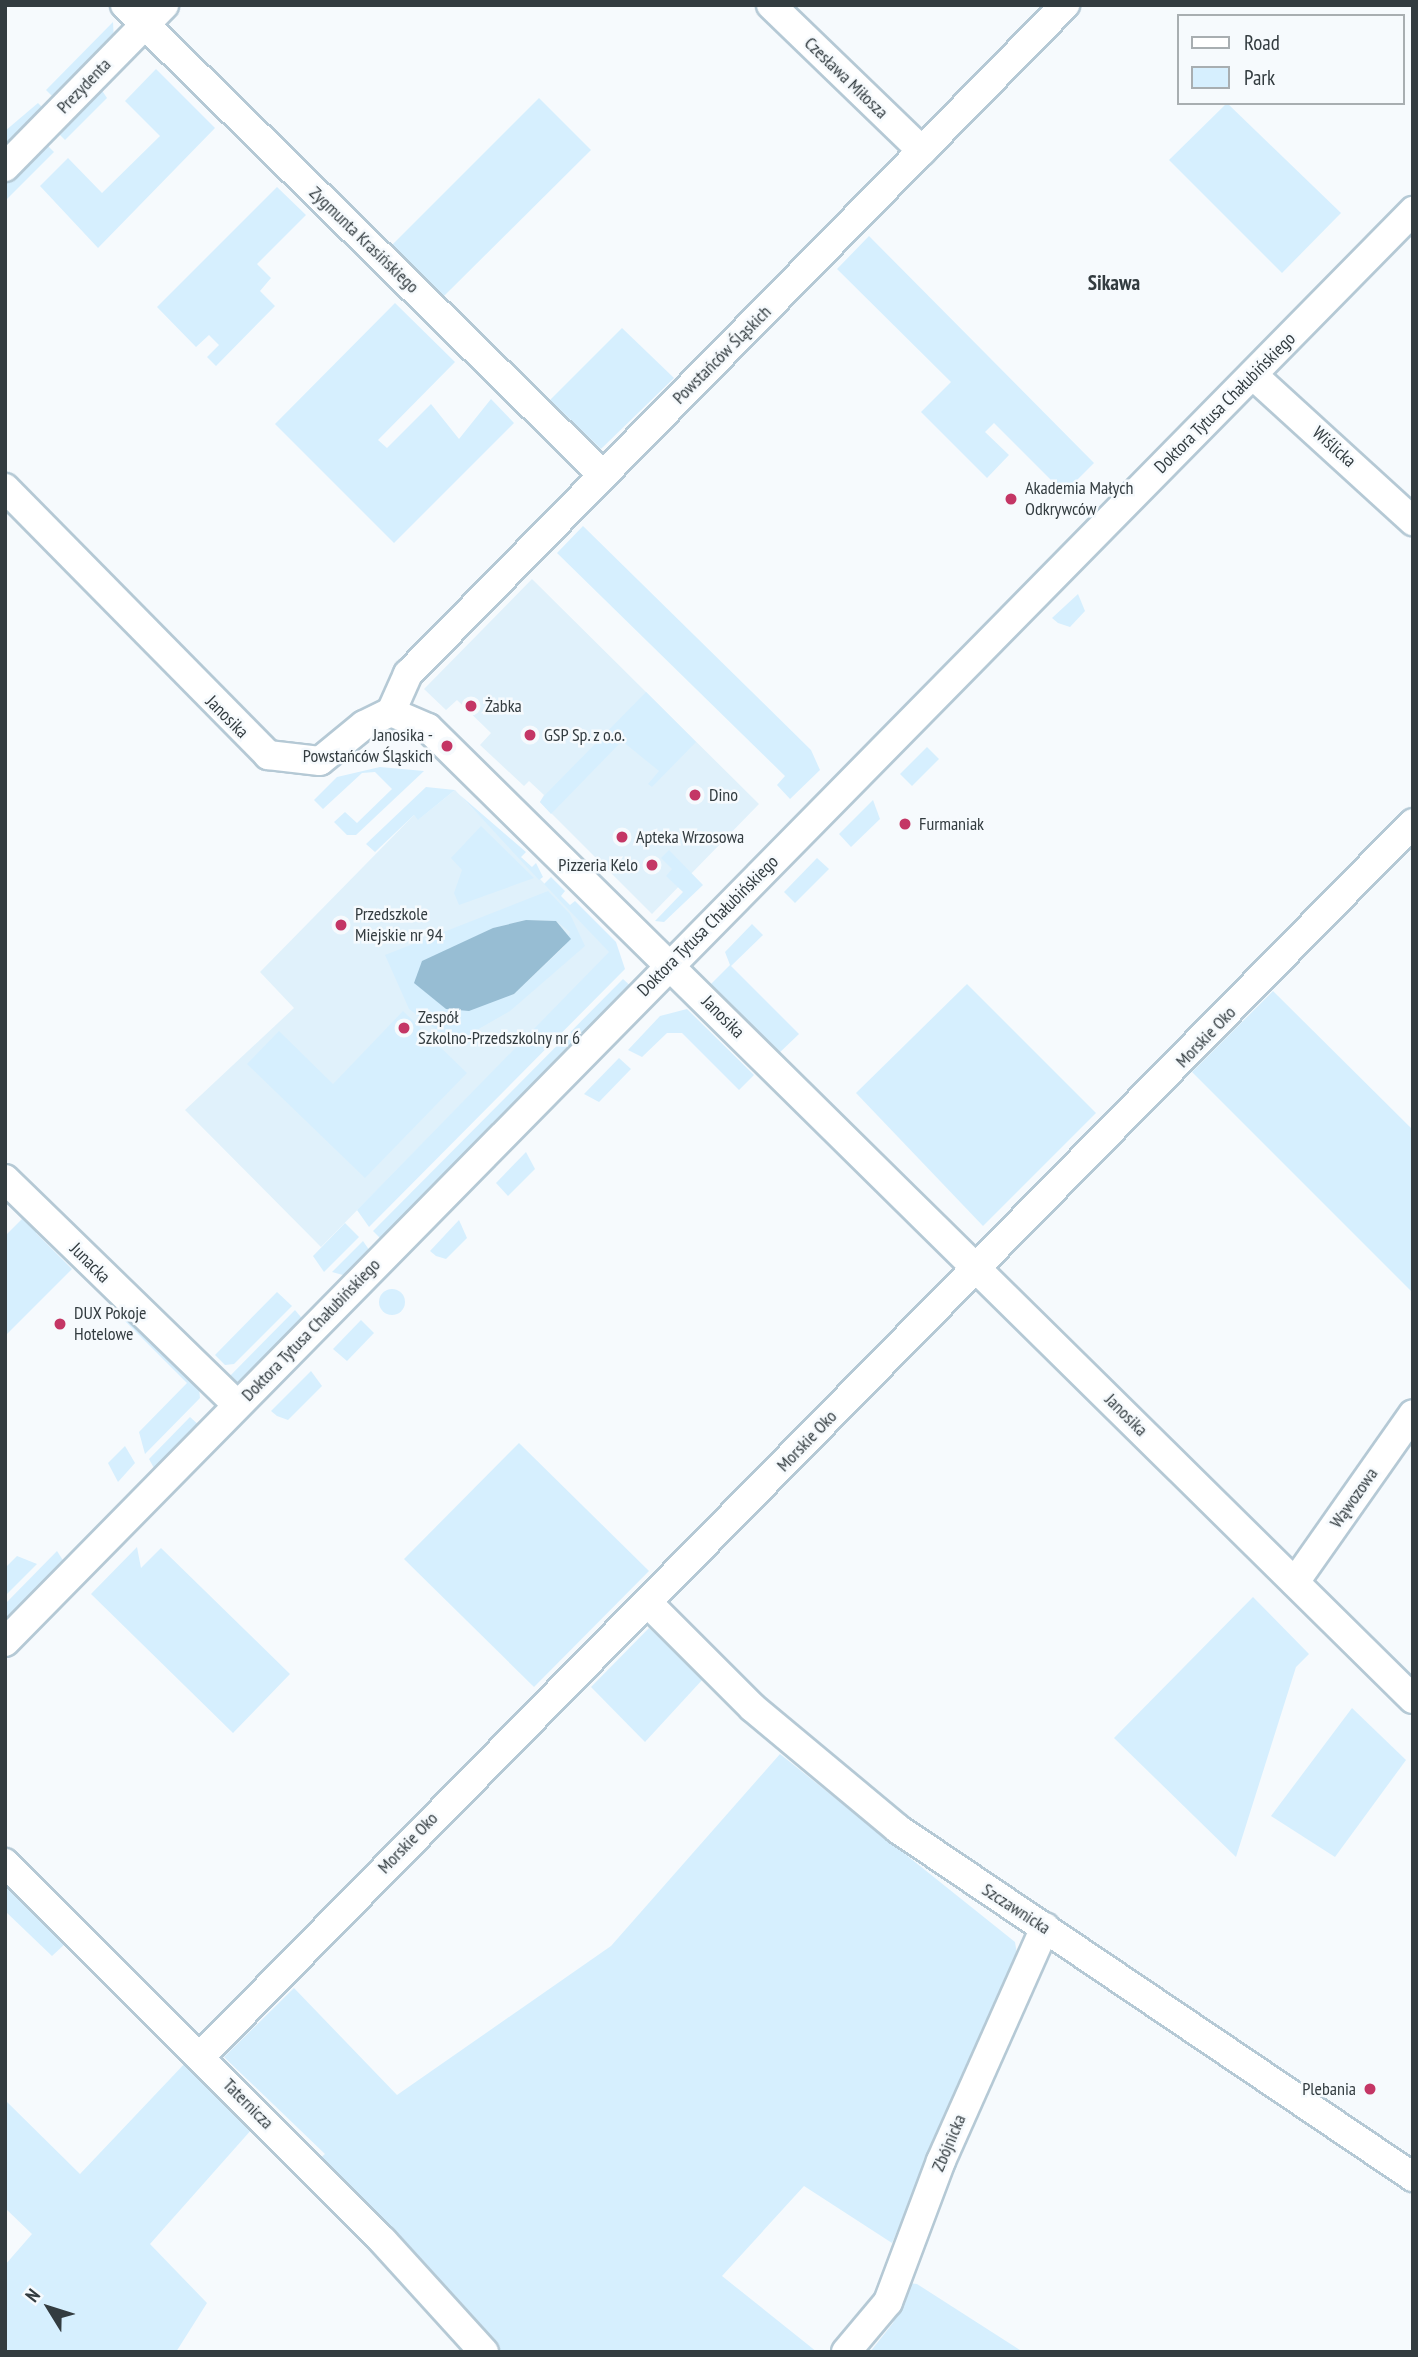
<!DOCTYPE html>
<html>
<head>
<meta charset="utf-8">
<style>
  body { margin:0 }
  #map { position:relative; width:1418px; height:2357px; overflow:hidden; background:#f6fafd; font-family:"PT Sans Narrow",sans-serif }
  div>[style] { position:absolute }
  .built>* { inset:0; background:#e0f1fb }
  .green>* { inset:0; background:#d6effe }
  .round { border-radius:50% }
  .water>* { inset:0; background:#97bdd3 }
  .roads { filter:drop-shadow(2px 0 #b5c9d5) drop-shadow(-2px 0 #b5c9d5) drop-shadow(0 2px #b5c9d5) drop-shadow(0 -2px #b5c9d5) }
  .minor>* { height:28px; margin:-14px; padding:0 14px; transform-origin:14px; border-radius:14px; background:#fff }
  .dots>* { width:19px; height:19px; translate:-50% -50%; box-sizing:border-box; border:4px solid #f6fafd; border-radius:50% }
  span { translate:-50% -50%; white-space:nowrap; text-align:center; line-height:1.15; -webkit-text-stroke:5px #f6fafd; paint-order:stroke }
  .street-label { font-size:18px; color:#333c40 }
  .poi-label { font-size:18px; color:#333c40 }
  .left { translate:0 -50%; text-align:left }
  .right { translate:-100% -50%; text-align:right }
  .quarter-label { font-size:21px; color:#333c40; font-weight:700 }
  .frame { position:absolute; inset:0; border:7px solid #333c40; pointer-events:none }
  .legend { position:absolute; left:1177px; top:14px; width:228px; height:91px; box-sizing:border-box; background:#f6fafd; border:2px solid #a8aeb1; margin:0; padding:9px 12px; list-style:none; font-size:21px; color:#333c40 }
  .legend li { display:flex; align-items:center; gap:14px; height:35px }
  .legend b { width:35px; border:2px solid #a8aeb1 }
  .north { position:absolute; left:14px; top:2273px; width:70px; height:70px; -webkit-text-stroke:5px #f6fafd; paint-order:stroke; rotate:308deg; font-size:19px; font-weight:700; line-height:28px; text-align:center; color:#333c40 }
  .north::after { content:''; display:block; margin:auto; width:24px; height:32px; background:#333c40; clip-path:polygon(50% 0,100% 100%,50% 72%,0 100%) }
</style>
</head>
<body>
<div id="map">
  <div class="built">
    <i style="clip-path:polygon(532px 579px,759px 804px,652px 914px,540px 802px,544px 795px,529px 781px,524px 786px,480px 745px,491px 733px,457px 700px,446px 710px,424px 689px)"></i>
    <i style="clip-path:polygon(455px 790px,610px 952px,321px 1247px,185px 1110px,294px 1008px,260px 972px,414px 815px,419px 819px)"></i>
  </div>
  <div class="green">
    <i style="clip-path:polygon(113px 22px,114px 41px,53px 97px,46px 90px)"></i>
    <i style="clip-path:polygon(156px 69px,215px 128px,98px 248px,40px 186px,68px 158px,102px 193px,160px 136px,125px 101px)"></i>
    <i style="clip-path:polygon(101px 89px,107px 98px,65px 140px,57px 132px)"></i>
    <i style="clip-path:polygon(539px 98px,591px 150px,444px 296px,392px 245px)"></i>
    <i style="clip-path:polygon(38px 103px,43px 108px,5px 151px,5px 131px)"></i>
    <i style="clip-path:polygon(1227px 103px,1341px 213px,1282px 273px,1169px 160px)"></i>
    <i style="clip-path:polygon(46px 144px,54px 152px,5px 201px,5px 180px)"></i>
    <i style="clip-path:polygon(277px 187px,306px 215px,257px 264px,271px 278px,260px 291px,275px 306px,216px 366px,207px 357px,219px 345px,209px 335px,196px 347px,157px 307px)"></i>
    <i style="clip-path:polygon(869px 236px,1094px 463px,1064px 493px,994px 423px,985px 432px,1009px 455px,987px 478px,921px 412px,951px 382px,837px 269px)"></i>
    <i style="clip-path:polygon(395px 303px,455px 362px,378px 440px,387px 448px,431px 404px,459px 439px,491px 399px,514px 423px,394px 543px,275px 424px)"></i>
    <i style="clip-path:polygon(622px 328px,674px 378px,601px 449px,550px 400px)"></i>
    <i style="clip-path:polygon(583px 526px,811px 750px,820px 770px,790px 799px,777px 785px,785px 776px,557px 553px)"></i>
    <i style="clip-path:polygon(1078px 594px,1085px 611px,1070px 627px,1058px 623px,1052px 618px)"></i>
    <i style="clip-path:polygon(646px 692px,696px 742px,652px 787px,648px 784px,659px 771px,622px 741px,551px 814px,540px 802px,544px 796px)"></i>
    <i style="clip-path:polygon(927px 747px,939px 759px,912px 786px,900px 774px)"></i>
    <i style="clip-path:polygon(380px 767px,424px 771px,356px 835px,347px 835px,334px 822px,345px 812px,357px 823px,392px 789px,375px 772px,362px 773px,323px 809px,314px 800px,337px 777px)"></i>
    <i style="clip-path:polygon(426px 787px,455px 790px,418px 820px,414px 815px,375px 852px,366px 844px)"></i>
    <i style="clip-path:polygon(460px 795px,526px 852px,521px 857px,532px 867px,536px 863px,543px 877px,539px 880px)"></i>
    <i style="clip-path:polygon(873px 800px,880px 819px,851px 847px,839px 834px)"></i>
    <i style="clip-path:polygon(481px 826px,534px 878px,459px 905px,454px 893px,462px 870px,451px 858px)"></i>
    <i style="clip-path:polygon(669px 850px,703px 885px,664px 922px,655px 921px,683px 892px,666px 876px,672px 869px,661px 858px)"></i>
    <i style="clip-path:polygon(817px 858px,829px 869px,795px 903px,784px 892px)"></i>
    <i style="clip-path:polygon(551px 877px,565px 891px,561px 896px,570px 905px,575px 901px,616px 942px,625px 969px,369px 1227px,357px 1210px,609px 952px,544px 884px)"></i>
    <i style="clip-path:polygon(evenodd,548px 891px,570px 914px,585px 946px,510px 1011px,454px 1043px,409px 1009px,385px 955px,548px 891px,526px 920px,556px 921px,570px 932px,564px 947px,514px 994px,446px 1009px,434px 997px,422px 962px,493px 928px,526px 920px)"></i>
    <i style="clip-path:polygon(752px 924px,763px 935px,731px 966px,799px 1034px,776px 1056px,708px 987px,730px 965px,725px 952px)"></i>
    <i style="clip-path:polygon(623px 979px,634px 989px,382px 1240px,373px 1231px)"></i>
    <i style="clip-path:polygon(967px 984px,1096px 1113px,983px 1226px,856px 1093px)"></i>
    <i style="clip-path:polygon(1273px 991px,1413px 1130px,1413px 1293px,1192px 1072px)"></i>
    <i style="clip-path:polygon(687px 1009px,754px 1075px,739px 1090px,682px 1033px,667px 1033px,642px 1057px,628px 1050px,660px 1016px)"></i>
    <i style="clip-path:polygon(403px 1011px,467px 1073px,365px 1178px,247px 1064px,279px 1031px,333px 1084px)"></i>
    <i style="clip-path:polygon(619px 1058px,631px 1069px,599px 1102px,584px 1094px)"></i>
    <i style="clip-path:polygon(526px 1152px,535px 1169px,508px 1196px,496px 1183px)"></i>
    <i style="clip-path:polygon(8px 1196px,43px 1226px,36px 1233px,72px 1269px,5px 1336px,5px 1236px,22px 1219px,5px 1202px)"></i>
    <i style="clip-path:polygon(459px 1220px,467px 1238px,446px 1259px,436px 1256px,430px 1251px)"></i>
    <i style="clip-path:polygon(345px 1223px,359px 1237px,324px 1272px,313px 1256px)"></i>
    <i style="clip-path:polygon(363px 1241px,372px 1254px,350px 1277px,332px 1272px)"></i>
    <i class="round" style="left:379px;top:1289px;width:26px;height:26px"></i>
    <i style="clip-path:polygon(277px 1292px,292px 1306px,234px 1364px,225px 1365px,215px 1355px)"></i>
    <i style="clip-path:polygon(295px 1310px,305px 1322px,240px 1384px,224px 1382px)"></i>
    <i style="clip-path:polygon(129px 1317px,185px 1364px,183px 1373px,199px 1388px,200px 1398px,145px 1454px,139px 1432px,187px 1383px,125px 1321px)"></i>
    <i style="clip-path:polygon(361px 1320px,374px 1333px,347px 1361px,333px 1349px)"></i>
    <i style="clip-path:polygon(311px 1371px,322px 1386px,288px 1420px,277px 1416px,271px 1411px)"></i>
    <i style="clip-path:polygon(190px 1417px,201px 1427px,155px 1470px,149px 1459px)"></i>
    <i style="clip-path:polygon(519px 1443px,649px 1571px,534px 1687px,404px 1559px)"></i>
    <i style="clip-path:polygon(125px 1446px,135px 1463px,118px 1482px,108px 1463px)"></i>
    <i style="clip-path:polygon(137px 1547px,141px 1568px,161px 1548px,290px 1674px,233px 1733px,91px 1594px)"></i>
    <i style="clip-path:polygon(57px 1551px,66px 1565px,5px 1622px,5px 1604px)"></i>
    <i style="clip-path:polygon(17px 1556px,37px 1564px,5px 1596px,5px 1568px)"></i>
    <i style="clip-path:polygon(1253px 1597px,1309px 1654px,1296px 1667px,1236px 1857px,1114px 1738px)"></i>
    <i style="clip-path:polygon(649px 1628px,703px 1679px,645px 1742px,591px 1687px)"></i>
    <i style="clip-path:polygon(1352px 1708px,1406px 1760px,1335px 1857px,1271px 1816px)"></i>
    <i style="clip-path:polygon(780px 1754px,1015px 1942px,1017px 1954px,892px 2243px,804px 2186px,722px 2276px,817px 2352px,500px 2352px,317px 2161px,325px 2154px,224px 2057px,294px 1988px,397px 2095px,611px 1946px)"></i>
    <i style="clip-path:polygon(5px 1878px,66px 1943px,52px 1956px,5px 1911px)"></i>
    <i style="clip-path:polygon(188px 2060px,252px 2129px,150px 2244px,207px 2303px,176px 2352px,5px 2352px,5px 2265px,32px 2234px,5px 2208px,5px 2100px,80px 2174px)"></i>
    <i style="clip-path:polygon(908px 2283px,917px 2284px,1023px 2352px,870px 2352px,893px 2323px)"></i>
  </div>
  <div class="water">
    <i style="clip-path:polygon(526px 920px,556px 921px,571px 939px,514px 994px,469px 1011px,446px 1009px,414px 983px,422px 961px,493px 928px)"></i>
  </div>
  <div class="roads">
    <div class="minor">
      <i style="left:125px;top:5px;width:670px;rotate:44.52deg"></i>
      <i style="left:771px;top:5px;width:210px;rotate:44deg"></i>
      <i style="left:5px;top:167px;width:227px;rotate:-45.5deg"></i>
      <i style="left:1253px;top:375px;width:217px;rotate:42.4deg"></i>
      <i style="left:5px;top:488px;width:375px;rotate:45.4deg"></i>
      <i style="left:268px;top:755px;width:52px;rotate:6.6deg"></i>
      <i style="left:320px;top:761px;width:57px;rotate:-39.3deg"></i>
      <i style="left:364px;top:725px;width:30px;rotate:-26deg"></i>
      <i style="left:391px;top:712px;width:40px;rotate:23.4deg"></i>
      <i style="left:428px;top:728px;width:1383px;rotate:44.59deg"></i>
      <i style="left:391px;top:712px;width:42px;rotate:-65.9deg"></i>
      <i style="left:408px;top:674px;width:938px;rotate:-45.52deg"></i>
      <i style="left:5px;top:1179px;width:324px;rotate:44.2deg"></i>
      <i style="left:1295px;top:1582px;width:205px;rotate:-54.9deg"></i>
      <i style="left:648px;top:1603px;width:148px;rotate:45deg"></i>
      <i style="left:753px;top:1708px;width:189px;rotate:39.8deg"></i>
      <i style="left:898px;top:1829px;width:622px;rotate:34.05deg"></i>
      <i style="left:5px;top:1642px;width:2008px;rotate:-45.46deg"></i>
      <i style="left:5px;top:1863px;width:535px;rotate:45deg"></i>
      <i style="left:383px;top:2241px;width:150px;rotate:47.7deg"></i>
      <i style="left:200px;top:2057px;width:1730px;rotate:-45.49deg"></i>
      <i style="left:846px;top:2352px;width:65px;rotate:-50deg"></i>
      <i style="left:888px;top:2302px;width:151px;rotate:-69.4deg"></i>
      <i style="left:941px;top:2161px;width:256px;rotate:-66deg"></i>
    </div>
  </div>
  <div class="dots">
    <i style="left:1011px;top:499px;background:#c43665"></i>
    <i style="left:471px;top:706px;background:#c43665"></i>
    <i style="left:530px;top:735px;background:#c43665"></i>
    <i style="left:447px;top:746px;background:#c43665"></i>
    <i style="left:695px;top:795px;background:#c43665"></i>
    <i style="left:905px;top:824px;background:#c43665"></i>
    <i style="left:622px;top:837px;background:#c43665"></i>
    <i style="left:652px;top:865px;background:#c43665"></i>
    <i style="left:341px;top:925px;background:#c43665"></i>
    <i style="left:404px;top:1028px;background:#c43665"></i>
    <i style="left:60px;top:1324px;background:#c43665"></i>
    <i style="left:1370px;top:2089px;background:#c43665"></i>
  </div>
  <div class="street-label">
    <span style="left:846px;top:78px;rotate:44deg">Czesława Miłosza</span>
    <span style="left:84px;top:86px;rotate:-46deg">Prezydenta</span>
    <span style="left:364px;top:240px;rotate:44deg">Zygmunta Krasińskiego</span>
    <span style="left:722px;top:355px;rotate:-45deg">Powstańców Śląskich</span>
    <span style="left:1225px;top:403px;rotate:-45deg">Doktora Tytusa Chałubińskiego</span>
    <span style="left:1334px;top:447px;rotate:42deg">Wiślicka</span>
    <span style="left:227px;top:717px;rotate:45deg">Janosika</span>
    <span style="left:708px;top:926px;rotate:-45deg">Doktora Tytusa Chałubińskiego</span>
    <span style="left:723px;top:1017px;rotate:45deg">Janosika</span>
    <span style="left:1206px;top:1037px;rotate:-46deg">Morskie Oko</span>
    <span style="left:90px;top:1263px;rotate:45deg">Junacka</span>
    <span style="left:311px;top:1330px;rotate:-46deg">Doktora Tytusa Chałubińskiego</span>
    <span style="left:1126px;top:1415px;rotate:45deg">Janosika</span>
    <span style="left:807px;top:1441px;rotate:-46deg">Morskie Oko</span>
    <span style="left:1354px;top:1498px;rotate:-55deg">Wąwozowa</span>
    <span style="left:408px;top:1843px;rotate:-46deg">Morskie Oko</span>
    <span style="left:1016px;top:1909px;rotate:33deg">Szczawnicka</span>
    <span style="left:248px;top:2104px;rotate:45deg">Taternicza</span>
    <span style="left:949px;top:2143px;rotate:-67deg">Zbójnicka</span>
  </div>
  <div class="poi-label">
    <span class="left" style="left:1025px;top:499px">Akademia Małych<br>Odkrywców</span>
    <span class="left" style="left:485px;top:706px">Żabka</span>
    <span class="left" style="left:544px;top:735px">GSP Sp. z o.o.</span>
    <span class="right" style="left:433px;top:746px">Janosika -<br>Powstańców Śląskich</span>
    <span class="left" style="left:709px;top:795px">Dino</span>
    <span class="left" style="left:919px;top:824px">Furmaniak</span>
    <span class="left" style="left:636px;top:837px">Apteka Wrzosowa</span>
    <span class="right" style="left:638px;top:865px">Pizzeria Kelo</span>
    <span class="left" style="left:355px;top:925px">Przedszkole<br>Miejskie nr 94</span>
    <span class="left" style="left:418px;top:1028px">Zespół<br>Szkolno-Przedszkolny nr 6</span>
    <span class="left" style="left:74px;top:1324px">DUX Pokoje<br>Hotelowe</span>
    <span class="right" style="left:1356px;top:2089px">Plebania</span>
  </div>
  <div class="quarter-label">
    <span style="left:1114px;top:283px">Sikawa</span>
  </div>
  <div class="frame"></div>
  <ul class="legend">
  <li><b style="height:9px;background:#fff"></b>Road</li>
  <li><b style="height:19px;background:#d6effe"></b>Park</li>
  </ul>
  <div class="north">N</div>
</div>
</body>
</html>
